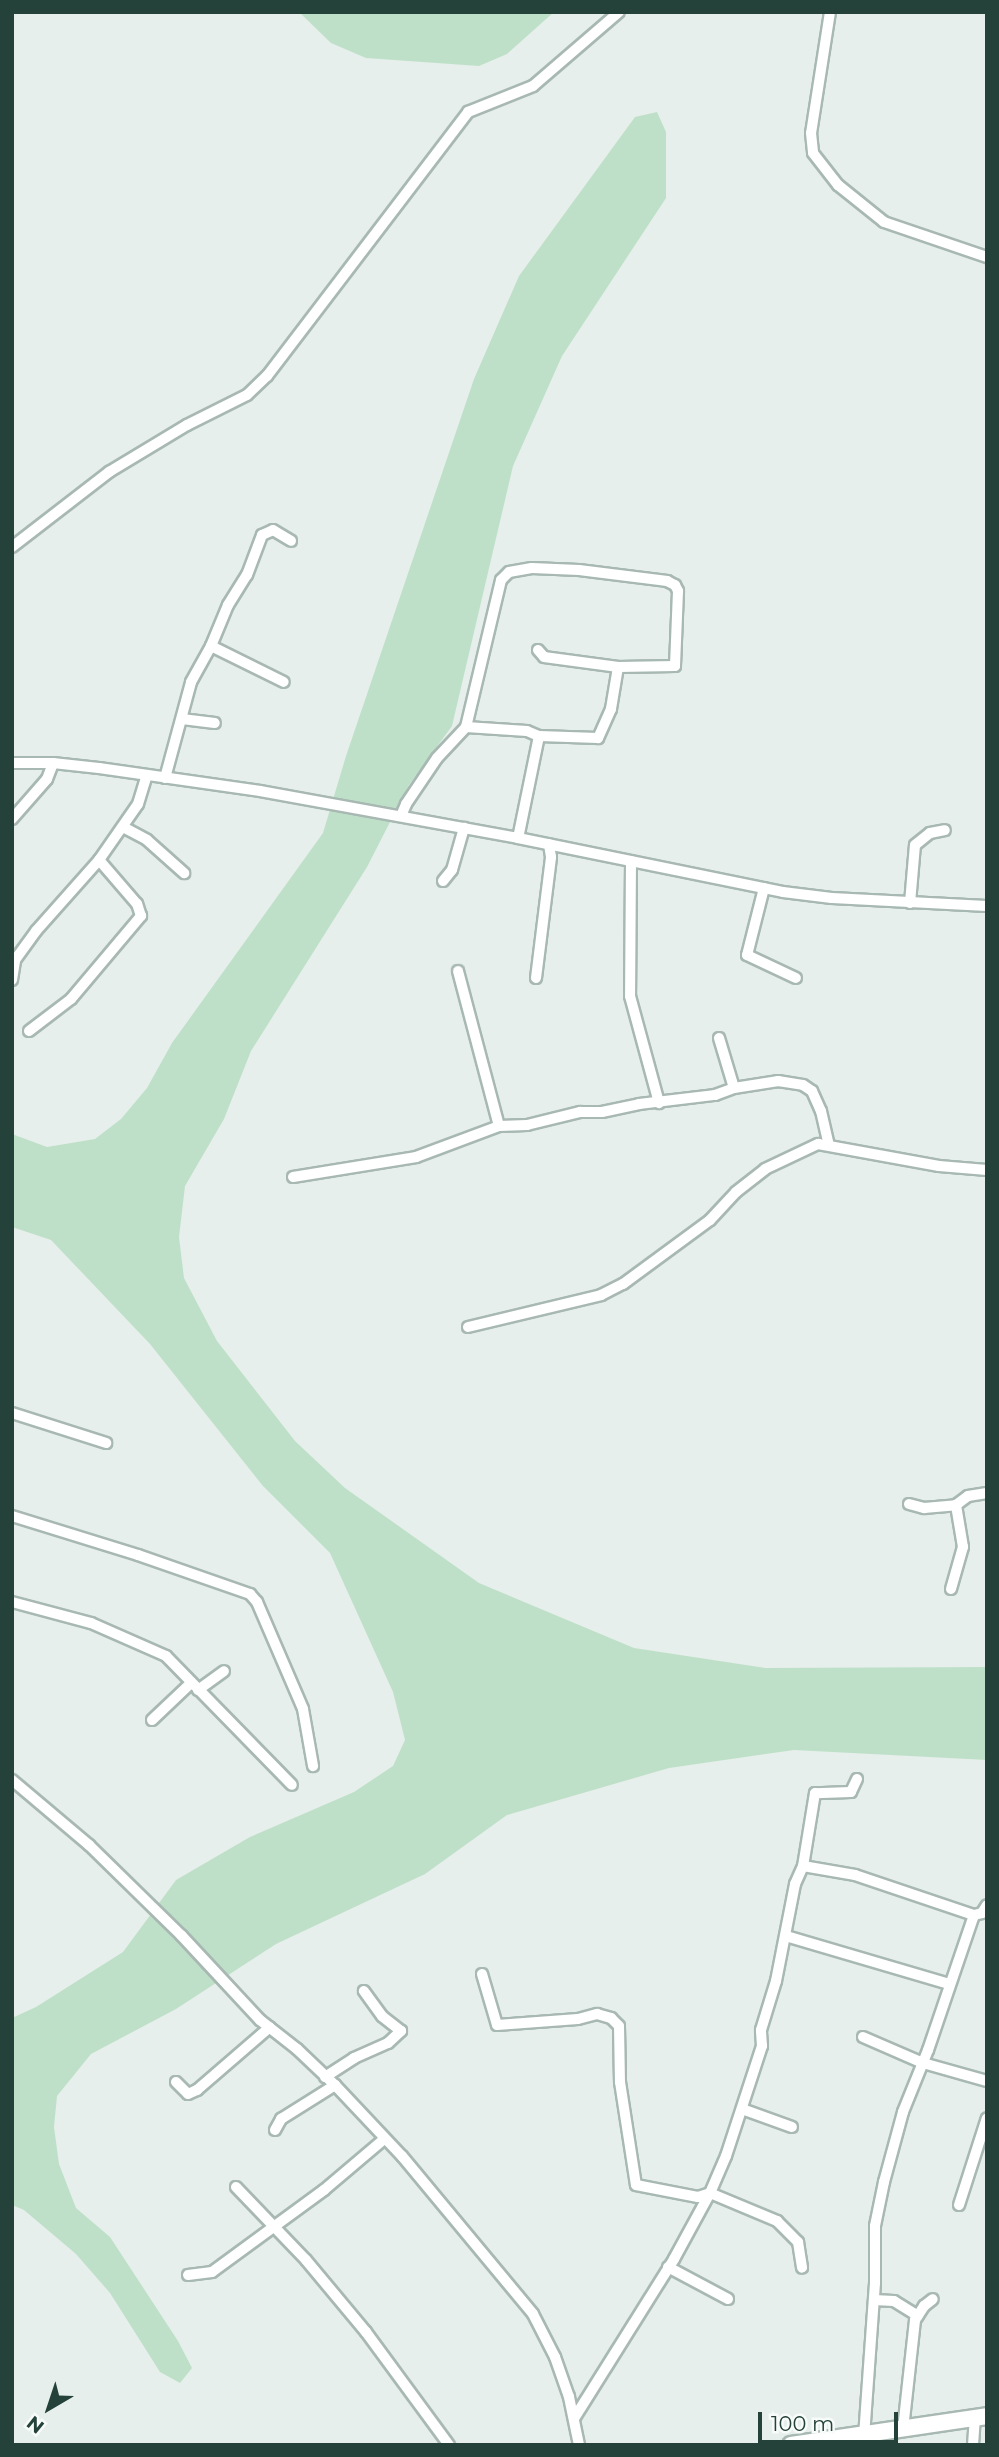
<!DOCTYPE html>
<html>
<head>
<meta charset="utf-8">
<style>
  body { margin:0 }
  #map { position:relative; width:999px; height:2457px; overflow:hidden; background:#e6efeb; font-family:Montserrat,sans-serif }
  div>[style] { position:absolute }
  .green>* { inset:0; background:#bfe0c8 }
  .roads { filter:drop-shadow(2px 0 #a8b8b2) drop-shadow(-2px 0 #a8b8b2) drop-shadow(0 2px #a8b8b2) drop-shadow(0 -2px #a8b8b2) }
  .street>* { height:10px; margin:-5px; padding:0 5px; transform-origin:5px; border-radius:5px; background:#fff }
  .secondary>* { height:16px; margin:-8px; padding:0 8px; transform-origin:8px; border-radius:8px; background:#fff }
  span { translate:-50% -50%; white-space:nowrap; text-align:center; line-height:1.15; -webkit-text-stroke:7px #f7fbf9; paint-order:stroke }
  .frame { position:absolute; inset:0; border:14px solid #24423a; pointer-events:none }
  .north { position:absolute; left:14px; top:2373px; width:70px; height:70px; -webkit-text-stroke:5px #f7fbf9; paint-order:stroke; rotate:219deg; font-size:19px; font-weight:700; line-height:28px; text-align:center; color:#24423a }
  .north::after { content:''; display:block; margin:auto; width:24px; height:32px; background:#24423a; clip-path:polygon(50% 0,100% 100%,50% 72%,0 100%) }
  .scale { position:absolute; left:758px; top:2412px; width:140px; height:32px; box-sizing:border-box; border:4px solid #24423a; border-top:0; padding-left:9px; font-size:21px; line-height:24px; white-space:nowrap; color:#24423a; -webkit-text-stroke:5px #f7fbf9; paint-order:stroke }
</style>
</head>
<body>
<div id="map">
  <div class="green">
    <i style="clip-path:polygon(299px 12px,554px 12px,507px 54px,479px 66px,366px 58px,331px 43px)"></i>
    <i style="clip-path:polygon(657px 112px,666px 132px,666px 198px,562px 356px,513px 466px,452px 726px,409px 785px,367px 867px,251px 1051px,224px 1119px,185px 1186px,179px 1237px,184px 1278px,217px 1341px,295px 1441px,345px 1488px,479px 1583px,634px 1648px,765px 1668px,987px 1667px,987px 1760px,794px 1750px,669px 1768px,507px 1815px,425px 1874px,276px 1944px,176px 2009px,91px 2054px,57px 2096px,54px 2127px,59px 2164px,76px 2208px,110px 2237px,178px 2341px,192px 2368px,180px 2383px,160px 2372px,110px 2293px,76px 2254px,24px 2210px,12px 2205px,12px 2018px,36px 2007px,123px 1952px,176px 1880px,250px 1837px,354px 1792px,393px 1766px,405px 1740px,393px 1692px,330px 1553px,263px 1486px,150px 1344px,51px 1240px,12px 1227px,12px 1134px,47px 1147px,95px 1139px,121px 1119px,147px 1088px,172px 1043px,323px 833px,346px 756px,474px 379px,519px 276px,635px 117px)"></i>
  </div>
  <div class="roads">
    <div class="street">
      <i style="left:830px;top:12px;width:122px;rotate:98.9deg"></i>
      <i style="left:811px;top:133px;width:20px;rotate:84deg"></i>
      <i style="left:813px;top:153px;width:41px;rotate:52deg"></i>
      <i style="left:838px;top:185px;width:59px;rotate:38.8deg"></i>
      <i style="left:884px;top:222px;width:109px;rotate:18.8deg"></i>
      <i style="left:12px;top:547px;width:123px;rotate:-37.7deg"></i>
      <i style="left:109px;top:472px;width:91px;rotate:-31.1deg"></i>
      <i style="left:187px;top:425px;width:67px;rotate:-26.6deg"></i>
      <i style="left:247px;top:395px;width:28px;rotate:-44deg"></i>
      <i style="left:267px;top:376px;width:332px;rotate:-52.7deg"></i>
      <i style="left:468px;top:112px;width:70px;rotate:-21.8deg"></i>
      <i style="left:533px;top:86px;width:113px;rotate:-40.7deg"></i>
      <i style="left:211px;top:646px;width:81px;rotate:26.3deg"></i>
      <i style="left:538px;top:650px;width:9px;rotate:49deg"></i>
      <i style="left:544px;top:657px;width:75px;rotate:7.7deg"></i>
      <i style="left:182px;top:719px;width:33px;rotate:7deg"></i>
      <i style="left:466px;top:727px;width:61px;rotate:3.8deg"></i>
      <i style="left:527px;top:731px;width:13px;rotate:23deg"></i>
      <i style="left:12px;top:763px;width:41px"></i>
      <i style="left:53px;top:763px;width:46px;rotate:6.2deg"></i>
      <i style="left:99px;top:768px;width:163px;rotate:8.1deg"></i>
      <i style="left:260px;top:791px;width:262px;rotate:10.3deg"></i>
      <i style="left:518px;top:838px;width:270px;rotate:11.5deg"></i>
      <i style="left:783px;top:892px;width:49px;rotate:7deg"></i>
      <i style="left:832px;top:898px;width:155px;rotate:3deg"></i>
      <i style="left:165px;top:778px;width:99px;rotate:-74.8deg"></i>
      <i style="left:191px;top:682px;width:41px;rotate:-60.9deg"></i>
      <i style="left:211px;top:646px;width:44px;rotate:-67.5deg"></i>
      <i style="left:228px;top:605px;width:36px;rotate:-58deg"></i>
      <i style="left:247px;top:575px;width:43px;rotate:-69.4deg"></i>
      <i style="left:262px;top:535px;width:12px;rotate:-24deg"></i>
      <i style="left:273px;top:530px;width:21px;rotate:31deg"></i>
      <i style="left:401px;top:816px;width:13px;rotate:-67deg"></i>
      <i style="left:406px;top:804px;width:55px;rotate:-56deg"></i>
      <i style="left:437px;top:758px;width:42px;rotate:-46.9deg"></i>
      <i style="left:466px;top:727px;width:151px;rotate:-76.6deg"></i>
      <i style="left:501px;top:580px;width:11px;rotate:-45deg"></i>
      <i style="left:509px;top:572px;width:23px;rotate:-10deg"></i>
      <i style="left:532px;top:568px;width:47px;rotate:2.4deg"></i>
      <i style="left:579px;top:570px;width:89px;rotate:7.1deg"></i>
      <i style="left:667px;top:581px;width:9px;rotate:27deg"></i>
      <i style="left:675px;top:585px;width:7px;rotate:63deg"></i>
      <i style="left:678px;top:591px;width:75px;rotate:92.3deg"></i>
      <i style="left:675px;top:666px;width:57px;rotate:179deg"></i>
      <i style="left:618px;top:667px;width:43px;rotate:99.5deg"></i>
      <i style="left:611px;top:709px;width:32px;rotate:114deg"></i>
      <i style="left:598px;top:738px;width:59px;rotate:-178.1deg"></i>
      <i style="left:539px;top:736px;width:104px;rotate:101.6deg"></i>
      <i style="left:12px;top:819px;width:53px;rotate:-48.8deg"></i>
      <i style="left:47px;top:779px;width:17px;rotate:-69deg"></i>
      <i style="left:123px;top:827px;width:27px;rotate:28deg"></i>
      <i style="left:147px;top:840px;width:50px;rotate:41.7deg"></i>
      <i style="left:631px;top:861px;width:135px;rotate:90.4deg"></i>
      <i style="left:630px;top:996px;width:111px;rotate:74.8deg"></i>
      <i style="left:443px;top:881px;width:14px;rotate:-51deg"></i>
      <i style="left:452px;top:870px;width:44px;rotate:-74.1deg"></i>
      <i style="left:764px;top:888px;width:69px;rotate:104.2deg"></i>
      <i style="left:747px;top:955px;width:54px;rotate:25.1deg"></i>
      <i style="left:910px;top:903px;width:58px;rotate:-85.1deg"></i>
      <i style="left:915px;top:845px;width:19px;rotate:-39deg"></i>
      <i style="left:930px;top:833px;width:15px;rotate:-11deg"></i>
      <i style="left:458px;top:971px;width:160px;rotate:75.2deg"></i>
      <i style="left:536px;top:978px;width:122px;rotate:-82.9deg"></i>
      <i style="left:551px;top:857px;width:13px;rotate:-99deg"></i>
      <i style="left:12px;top:980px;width:20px;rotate:-81deg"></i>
      <i style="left:15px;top:960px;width:36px;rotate:-54deg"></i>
      <i style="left:36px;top:931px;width:95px;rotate:-48.4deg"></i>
      <i style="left:99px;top:860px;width:68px;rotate:-55.1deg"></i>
      <i style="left:138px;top:804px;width:30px;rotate:-73deg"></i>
      <i style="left:29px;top:1031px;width:53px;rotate:-37.3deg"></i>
      <i style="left:71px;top:999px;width:109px;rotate:-49.9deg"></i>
      <i style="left:141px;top:916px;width:13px;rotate:-108deg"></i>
      <i style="left:137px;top:904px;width:58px;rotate:-130.8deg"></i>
      <i style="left:719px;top:1038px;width:52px;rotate:73.3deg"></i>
      <i style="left:734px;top:1088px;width:45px;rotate:-9deg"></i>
      <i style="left:778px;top:1081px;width:25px;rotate:9deg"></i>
      <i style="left:803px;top:1085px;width:11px;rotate:34deg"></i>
      <i style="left:812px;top:1091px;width:22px;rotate:66deg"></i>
      <i style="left:821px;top:1111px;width:35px;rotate:77deg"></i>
      <i style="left:293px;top:1177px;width:125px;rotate:-9.2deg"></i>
      <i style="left:416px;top:1157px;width:89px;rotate:-20.5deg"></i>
      <i style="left:499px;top:1126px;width:28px;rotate:-2deg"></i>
      <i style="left:527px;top:1125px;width:55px;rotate:-13.8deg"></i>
      <i style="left:580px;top:1112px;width:22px"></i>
      <i style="left:602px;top:1112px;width:38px;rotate:-12deg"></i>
      <i style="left:639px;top:1104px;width:77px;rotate:-6.8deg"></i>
      <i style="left:715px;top:1095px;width:20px;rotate:-20deg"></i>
      <i style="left:468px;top:1327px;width:137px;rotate:-13.5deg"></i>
      <i style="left:601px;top:1295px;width:25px;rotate:-27deg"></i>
      <i style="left:623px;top:1284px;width:108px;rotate:-36.3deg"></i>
      <i style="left:710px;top:1220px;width:38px;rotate:-47deg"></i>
      <i style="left:736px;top:1192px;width:37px;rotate:-38deg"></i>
      <i style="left:765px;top:1169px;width:59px;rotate:-25.3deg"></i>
      <i style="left:818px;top:1144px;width:123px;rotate:10.3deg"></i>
      <i style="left:939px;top:1166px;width:48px;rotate:4.8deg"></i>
      <i style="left:12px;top:1413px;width:99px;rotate:17.7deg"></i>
      <i style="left:909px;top:1504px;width:16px;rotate:15deg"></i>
      <i style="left:924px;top:1508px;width:32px;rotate:-5deg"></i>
      <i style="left:12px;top:1516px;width:132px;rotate:17.2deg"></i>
      <i style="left:138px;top:1555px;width:119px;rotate:19.2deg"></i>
      <i style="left:250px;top:1594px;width:11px;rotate:49deg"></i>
      <i style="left:257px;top:1602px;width:116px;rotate:66.7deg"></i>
      <i style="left:303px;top:1709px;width:58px;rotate:80deg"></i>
      <i style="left:951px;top:1589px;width:44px;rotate:-74.1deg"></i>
      <i style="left:963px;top:1547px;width:43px;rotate:-99.5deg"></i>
      <i style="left:956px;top:1505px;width:15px;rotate:-37deg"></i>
      <i style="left:968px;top:1496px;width:19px;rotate:-9deg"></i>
      <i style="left:12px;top:1602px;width:82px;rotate:14.9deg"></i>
      <i style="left:91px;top:1623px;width:82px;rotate:23.7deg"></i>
      <i style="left:166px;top:1656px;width:180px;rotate:45.7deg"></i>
      <i style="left:198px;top:1690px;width:32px;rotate:-36deg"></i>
      <i style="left:152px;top:1720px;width:54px;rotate:-43.5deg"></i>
      <i style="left:857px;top:1779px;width:14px;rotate:115deg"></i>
      <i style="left:851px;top:1792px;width:36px;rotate:178deg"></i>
      <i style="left:815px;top:1793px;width:74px;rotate:99.3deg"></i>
      <i style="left:803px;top:1866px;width:53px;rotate:9.8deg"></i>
      <i style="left:855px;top:1875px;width:126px;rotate:18.6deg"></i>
      <i style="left:974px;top:1915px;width:143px;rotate:108.8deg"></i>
      <i style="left:928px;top:2050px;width:67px;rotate:112deg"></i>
      <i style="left:903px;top:2112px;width:73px;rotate:105.2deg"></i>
      <i style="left:884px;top:2182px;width:45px;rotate:101.6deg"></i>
      <i style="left:875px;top:2226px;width:57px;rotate:90deg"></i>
      <i style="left:875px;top:2283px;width:152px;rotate:94.1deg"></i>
      <i style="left:12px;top:1780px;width:101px;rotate:40.2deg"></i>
      <i style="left:89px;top:1845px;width:129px;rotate:44.4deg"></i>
      <i style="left:181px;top:1935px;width:116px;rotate:47.1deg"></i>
      <i style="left:260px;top:2020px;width:47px;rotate:38.1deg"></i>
      <i style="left:297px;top:2049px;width:52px;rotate:43.5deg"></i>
      <i style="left:335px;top:2085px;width:98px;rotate:46.7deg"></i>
      <i style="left:402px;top:2156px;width:205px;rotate:50.3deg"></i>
      <i style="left:533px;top:2314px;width:48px;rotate:62.9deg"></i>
      <i style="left:555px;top:2357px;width:42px;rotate:70.7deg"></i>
      <i style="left:569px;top:2397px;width:49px;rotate:78.2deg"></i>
      <i style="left:974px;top:1915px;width:8px;rotate:-14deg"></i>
      <i style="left:982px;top:1913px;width:9px;rotate:-58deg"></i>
      <i style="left:786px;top:1936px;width:170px;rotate:16.4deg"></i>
      <i style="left:482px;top:1974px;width:53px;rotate:73.6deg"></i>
      <i style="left:497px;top:2025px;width:81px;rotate:-4.2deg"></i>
      <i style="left:578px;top:2019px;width:20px;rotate:-15deg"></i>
      <i style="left:597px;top:2014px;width:15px;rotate:16deg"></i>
      <i style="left:611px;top:2018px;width:11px;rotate:45deg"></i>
      <i style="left:619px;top:2026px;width:56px;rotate:89deg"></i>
      <i style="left:620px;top:2082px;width:104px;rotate:81.2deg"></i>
      <i style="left:636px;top:2185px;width:63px;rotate:11deg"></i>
      <i style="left:698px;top:2197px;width:13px;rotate:-18deg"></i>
      <i style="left:710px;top:2193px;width:73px;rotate:22.7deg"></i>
      <i style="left:777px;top:2221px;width:30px;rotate:45deg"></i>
      <i style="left:798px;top:2242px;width:26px;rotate:81deg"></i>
      <i style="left:863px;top:2037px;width:65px;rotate:23.4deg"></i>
      <i style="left:923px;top:2063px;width:66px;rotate:15.7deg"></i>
      <i style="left:325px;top:2077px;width:35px;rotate:-33deg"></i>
      <i style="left:354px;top:2058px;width:37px;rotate:-24deg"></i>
      <i style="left:388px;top:2043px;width:18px;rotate:-43deg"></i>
      <i style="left:401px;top:2031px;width:24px;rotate:-142deg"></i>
      <i style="left:382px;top:2016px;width:31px;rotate:-126deg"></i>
      <i style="left:176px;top:2082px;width:17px;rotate:45deg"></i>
      <i style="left:188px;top:2094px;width:10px;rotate:-24deg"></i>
      <i style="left:197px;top:2090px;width:96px;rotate:-40.8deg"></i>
      <i style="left:742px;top:2109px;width:53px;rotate:19.8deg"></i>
      <i style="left:275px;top:2130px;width:13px;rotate:-61deg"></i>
      <i style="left:281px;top:2119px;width:64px;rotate:-32.2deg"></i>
      <i style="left:236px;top:2187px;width:101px;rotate:46.2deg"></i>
      <i style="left:306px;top:2260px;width:94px;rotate:50.2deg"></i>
      <i style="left:366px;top:2332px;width:140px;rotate:53.7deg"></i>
      <i style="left:959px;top:2205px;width:91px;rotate:-72.2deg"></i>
      <i style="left:668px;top:2267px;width:68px;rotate:28.1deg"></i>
      <i style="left:188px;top:2275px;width:24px;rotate:-7deg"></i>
      <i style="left:212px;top:2272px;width:139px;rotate:-36.2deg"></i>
      <i style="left:324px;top:2190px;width:77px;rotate:-40.3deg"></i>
      <i style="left:874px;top:2300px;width:20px;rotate:3deg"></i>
      <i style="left:894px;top:2301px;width:28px;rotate:32deg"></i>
      <i style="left:575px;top:2417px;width:186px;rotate:-57.9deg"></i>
      <i style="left:674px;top:2259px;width:75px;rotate:-61.4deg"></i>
      <i style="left:710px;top:2193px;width:40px;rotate:-66.6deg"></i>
      <i style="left:726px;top:2156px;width:116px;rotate:-71.9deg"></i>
      <i style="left:762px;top:2046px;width:16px;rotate:-94deg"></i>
      <i style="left:761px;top:2030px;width:51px;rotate:-73deg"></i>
      <i style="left:776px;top:1981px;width:99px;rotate:-78.9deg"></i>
      <i style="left:795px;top:1884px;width:20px;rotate:-66deg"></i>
      <i style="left:903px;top:2429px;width:110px;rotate:-83.7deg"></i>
      <i style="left:915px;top:2320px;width:17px;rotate:-57deg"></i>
      <i style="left:924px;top:2306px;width:11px;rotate:-38deg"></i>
      <i style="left:973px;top:2445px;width:27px;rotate:-86deg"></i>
    </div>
    <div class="secondary">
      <i style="left:791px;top:2445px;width:198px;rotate:-8.4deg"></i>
    </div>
  </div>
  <div class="frame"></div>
  <div class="north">N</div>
  <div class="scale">100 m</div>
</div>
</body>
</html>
